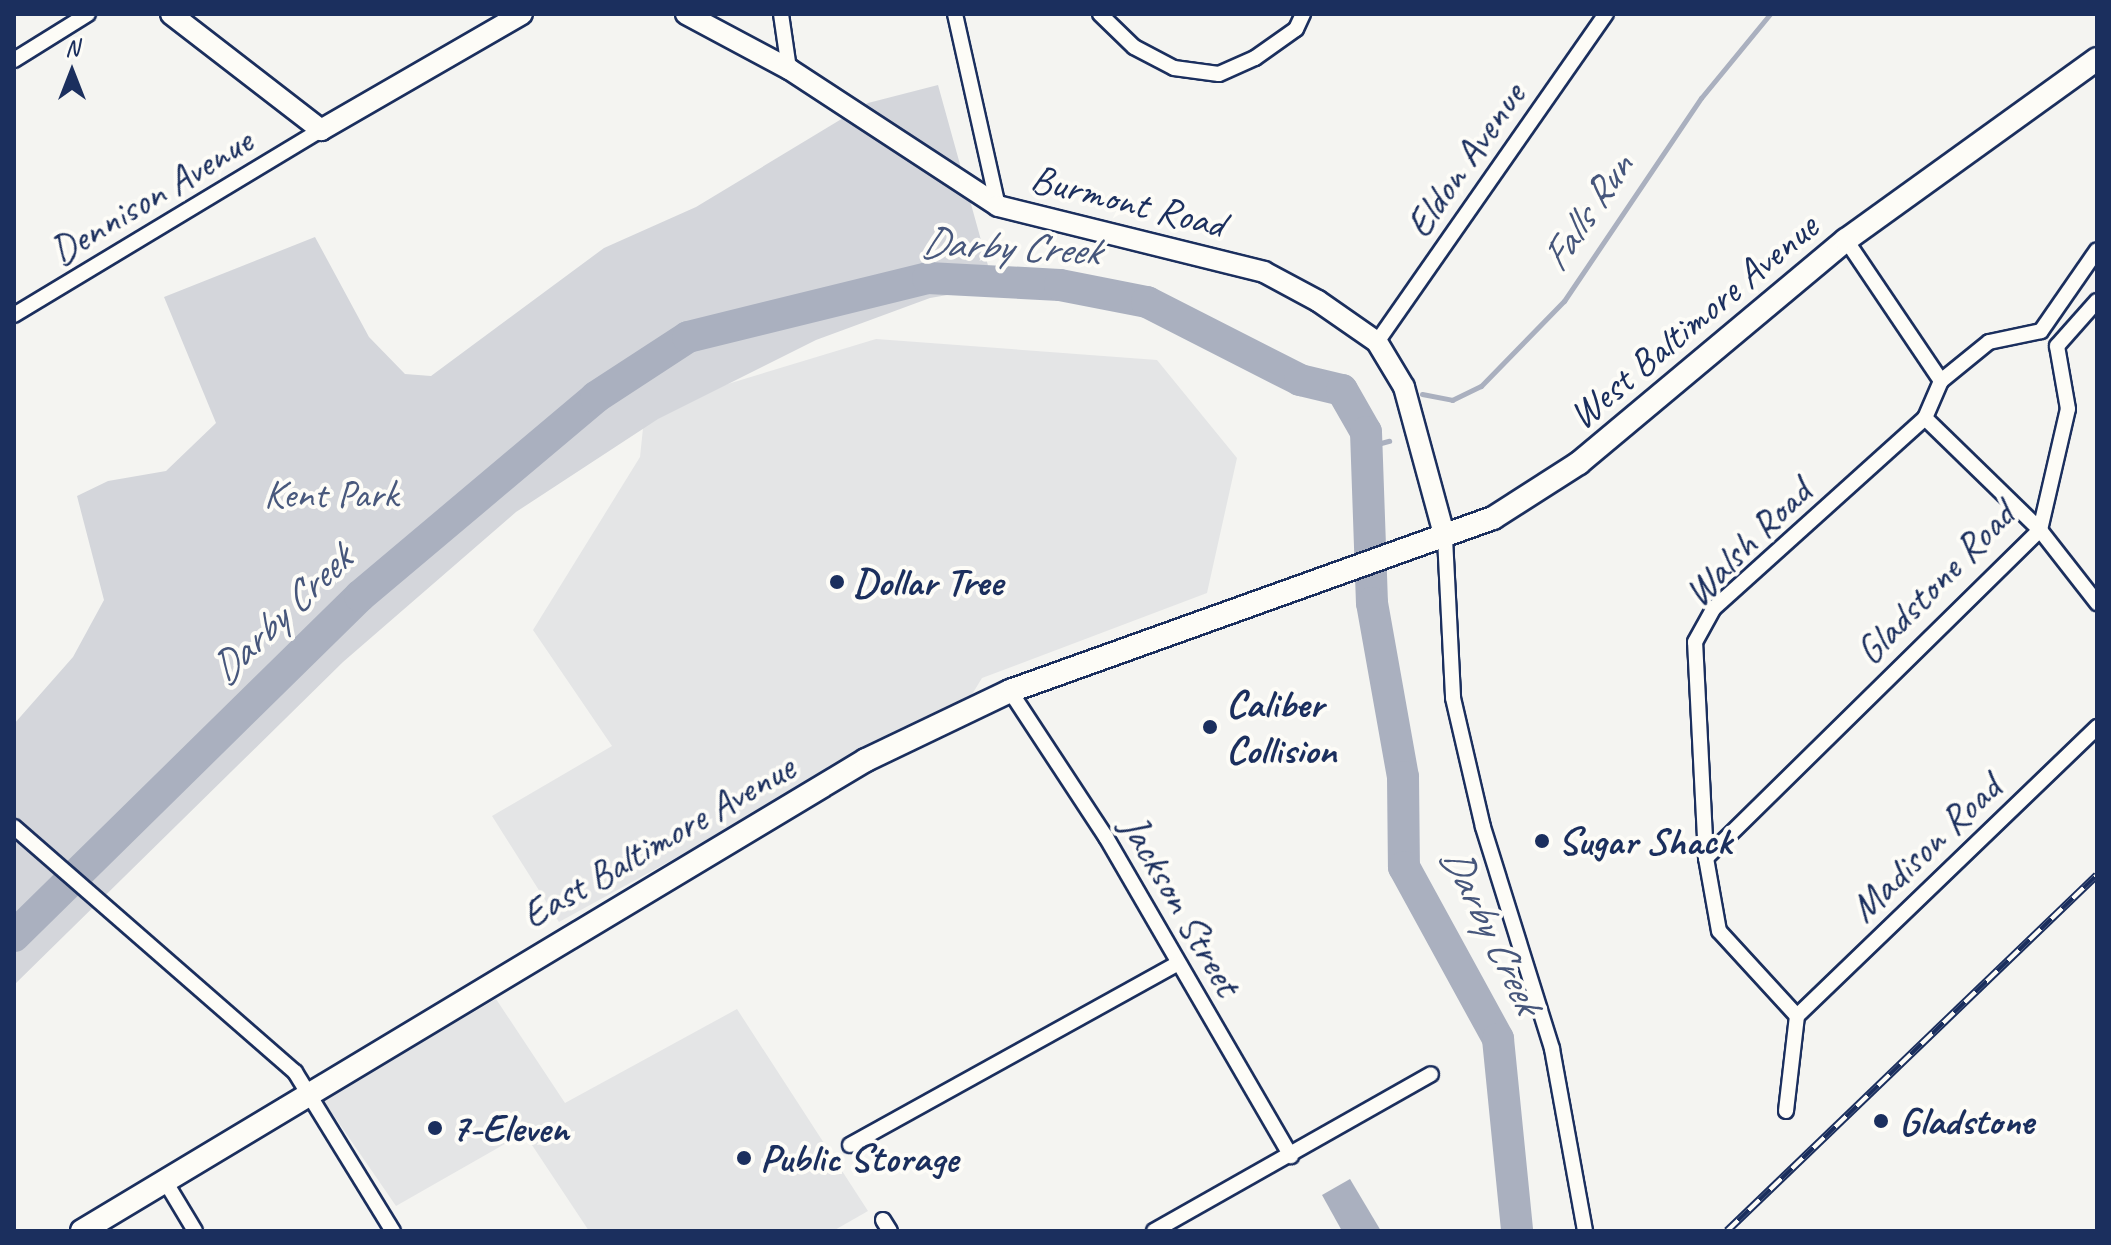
<!DOCTYPE html>
<html>
<head>
<meta charset="utf-8">
<style>
  body { margin:0 }
  #map { position:relative; width:2111px; height:1245px; overflow:hidden; background:#f4f4f1; font-family:Caveat,sans-serif }
  div>[style] { position:absolute }
  .built>* { inset:0; background:#e4e5e6 }
  .green>* { inset:0; background:#d4d6db }
  .water>* { inset:0; background:#aab0bf }
  .stream>* { height:5px; margin:-2.5px; padding:0 2.5px; transform-origin:2.5px; border-radius:2.5px; background:#aab0bf }
  .river>* { height:32px; margin:-16px; padding:0 16px; transform-origin:16px; border-radius:16px; background:#aab0bf }
  .roads { filter:drop-shadow(2px 0 #1b2f5e) drop-shadow(-2px 0 #1b2f5e) drop-shadow(0 2px #1b2f5e) drop-shadow(0 -2px #1b2f5e) }
  .street>* { height:14px; margin:-7px; padding:0 7px; transform-origin:7px; border-radius:7px; background:#fdfcf7 }
  .secondary>* { height:20px; margin:-10px; padding:0 10px; transform-origin:10px; border-radius:10px; background:#fdfcf7 }
  .primary>* { height:22px; margin:-11px; padding:0 11px; transform-origin:11px; border-radius:11px; background:#fdfcf7 }
  .rail>* { height:8px; margin-top:-4px; transform-origin:0; background:repeating-linear-gradient(90deg,#fdfcf7 0 15px,#1b2f5e 0 30px); box-sizing:border-box; border-block:2px solid #1b2f5e }
  .dots>* { width:22px; height:22px; translate:-50% -50%; box-sizing:border-box; border:4px solid #fdfcf7; border-radius:50% }
  span { translate:-50% -50%; white-space:nowrap; text-align:center; line-height:1.15; -webkit-text-stroke:8px #fdfcf7; paint-order:stroke }
  .street-label { font-size:40px; color:#1b2f5e }
  .park-label { font-size:40px; color:#49597d }
  .poi-label { font-size:40px; color:#1b2f5e; font-weight:700 }
  .left { translate:0 -50%; text-align:left }
  .water-label { font-size:42px; color:#46567b; font-style:italic }
  .frame { position:absolute; inset:0; border:16px solid #1b2f5e; pointer-events:none }
  .north { position:absolute; left:32px; top:32px; width:80px; height:80px; -webkit-text-stroke:6px #fdfcf7; paint-order:stroke; rotate:0deg; font-size:22px; font-weight:700; line-height:32px; text-align:center; color:#1b2f5e }
  .north::after { content:''; display:block; margin:auto; width:28px; height:36px; background:#1b2f5e; clip-path:polygon(50% 0,100% 100%,50% 72%,0 100%) }
</style>
</head>
<body>
<div id="map">
  <div class="built">
    <i style="clip-path:polygon(876px 339px,1157px 360px,1237px 458px,1207px 593px,982px 678px,971px 696px,559px 922px,492px 816px,612px 746px,533px 630px,640px 457px,645px 409px)"></i>
    <i style="clip-path:polygon(496px 999px,565px 1103px,737px 1009px,868px 1211px,833px 1231px,589px 1231px,524px 1133px,396px 1206px,323px 1100px)"></i>
  </div>
  <div class="green">
    <i style="clip-path:polygon(938px 85px,994px 287px,930px 298px,816px 340px,658px 419px,516px 512px,343px 662px,14px 985px,14px 724px,73px 657px,104px 600px,77px 496px,108px 481px,166px 471px,216px 423px,164px 297px,315px 237px,369px 337px,405px 374px,431px 376px,604px 248px,696px 207px,868px 103px)"></i>
  </div>
  <div class="water">
    <i style="clip-path:polygon(1350px 1179px,1381px 1231px,1342px 1231px,1322px 1195px)"></i>
  </div>
  <div class="stream">
    <i style="left:1422px;top:394px;width:31px;rotate:11deg"></i>
    <i style="left:1452px;top:400px;width:32px;rotate:-26deg"></i>
    <i style="left:1481px;top:386px;width:119px;rotate:-45.7deg"></i>
    <i style="left:1564px;top:301px;width:245px;rotate:-56deg"></i>
    <i style="left:1701px;top:98px;width:109px;rotate:-50.6deg"></i>
    <i style="left:1366px;top:447px;width:24px;rotate:-15deg"></i>
  </div>
  <div class="river">
    <i style="left:14px;top:936px;width:485px;rotate:-44.5deg"></i>
    <i style="left:360px;top:596px;width:309px;rotate:-40.1deg"></i>
    <i style="left:596px;top:397px;width:110px;rotate:-33.1deg"></i>
    <i style="left:688px;top:337px;width:247px;rotate:-13.8deg"></i>
    <i style="left:928px;top:278px;width:132px;rotate:3deg"></i>
    <i style="left:1060px;top:285px;width:89px;rotate:11.1deg"></i>
    <i style="left:1147px;top:302px;width:172px;rotate:27deg"></i>
    <i style="left:1300px;top:380px;width:43px;rotate:13.4deg"></i>
    <i style="left:1342px;top:390px;width:48px;rotate:60.3deg"></i>
    <i style="left:1366px;top:432px;width:171px;rotate:88deg"></i>
    <i style="left:1372px;top:603px;width:177px;rotate:79.9deg"></i>
    <i style="left:1403px;top:777px;width:90px;rotate:89.4deg"></i>
    <i style="left:1404px;top:867px;width:196px;rotate:61.3deg"></i>
    <i style="left:1498px;top:1039px;width:193px;rotate:84.3deg"></i>
  </div>
  <div class="roads">
    <div class="street">
      <i style="left:781px;top:14px;width:56px;rotate:81.7deg"></i>
      <i style="left:955px;top:14px;width:197px;rotate:77.4deg"></i>
      <i style="left:1100px;top:14px;width:47px;rotate:44.1deg"></i>
      <i style="left:1134px;top:47px;width:45px;rotate:27.7deg"></i>
      <i style="left:1174px;top:68px;width:45px;rotate:7.6deg"></i>
      <i style="left:1219px;top:74px;width:39px;rotate:-24deg"></i>
      <i style="left:1255px;top:58px;width:50px;rotate:-35.3deg"></i>
      <i style="left:1296px;top:29px;width:17px;rotate:-65deg"></i>
      <i style="left:14px;top:60px;width:87px;rotate:-31.9deg"></i>
      <i style="left:1846px;top:240px;width:170px;rotate:56deg"></i>
      <i style="left:14px;top:315px;width:358px;rotate:-31.1deg"></i>
      <i style="left:1377px;top:342px;width:400px;rotate:-55.1deg"></i>
      <i style="left:2057px;top:346px;width:60px;rotate:-48.4deg"></i>
      <i style="left:1925px;top:418px;width:161px;rotate:44.2deg"></i>
      <i style="left:2040px;top:530px;width:93px;rotate:52deg"></i>
      <i style="left:1445px;top:538px;width:160px;rotate:87.1deg"></i>
      <i style="left:1453px;top:698px;width:132px;rotate:76.9deg"></i>
      <i style="left:1483px;top:827px;width:232px;rotate:72.7deg"></i>
      <i style="left:1552px;top:1049px;width:185px;rotate:79.7deg"></i>
      <i style="left:1010px;top:691px;width:175px;rotate:56.7deg"></i>
      <i style="left:1106px;top:837px;width:369px;rotate:59.9deg"></i>
      <i style="left:14px;top:827px;width:373px;rotate:41.1deg"></i>
      <i style="left:295px;top:1072px;width:187px;rotate:58.4deg"></i>
      <i style="left:1706px;top:858px;width:468px;rotate:-44.5deg"></i>
      <i style="left:2040px;top:530px;width:124px;rotate:-77deg"></i>
      <i style="left:2068px;top:409px;width:64px;rotate:-99.9deg"></i>
      <i style="left:1797px;top:1016px;width:417px;rotate:-43.9deg"></i>
      <i style="left:1786px;top:1111px;width:96px;rotate:-83.4deg"></i>
      <i style="left:1797px;top:1016px;width:115px;rotate:-132.5deg"></i>
      <i style="left:1719px;top:931px;width:74px;rotate:-100.1deg"></i>
      <i style="left:1706px;top:858px;width:216px;rotate:-92.9deg"></i>
      <i style="left:1695px;top:642px;width:39px;rotate:-61deg"></i>
      <i style="left:1714px;top:608px;width:284px;rotate:-42deg"></i>
      <i style="left:1925px;top:418px;width:40px;rotate:-66.6deg"></i>
      <i style="left:1941px;top:381px;width:62px;rotate:-39.1deg"></i>
      <i style="left:1989px;top:342px;width:53px;rotate:-11.9deg"></i>
      <i style="left:2041px;top:331px;width:98px;rotate:-55.3deg"></i>
      <i style="left:850px;top:1145px;width:373px;rotate:-29deg"></i>
      <i style="left:165px;top:1181px;width:58px;rotate:59deg"></i>
      <i style="left:883px;top:1220px;width:13px;rotate:58deg"></i>
      <i style="left:1154px;top:1231px;width:318px;rotate:-29.5deg"></i>
    </div>
    <div class="secondary">
      <i style="left:171px;top:14px;width:190px;rotate:37.7deg"></i>
      <i style="left:321px;top:130px;width:232px;rotate:-30deg"></i>
      <i style="left:686px;top:14px;width:117px;rotate:28.1deg"></i>
      <i style="left:789px;top:69px;width:250px;rotate:33.2deg"></i>
      <i style="left:998px;top:206px;width:274px;rotate:13.9deg"></i>
      <i style="left:1264px;top:272px;width:61px;rotate:28.2deg"></i>
      <i style="left:1318px;top:301px;width:72px;rotate:34.8deg"></i>
      <i style="left:1377px;top:342px;width:52px;rotate:59deg"></i>
      <i style="left:1404px;top:387px;width:156px;rotate:74.8deg"></i>
    </div>
    <div class="primary">
      <i style="left:82px;top:1231px;width:915px;rotate:-31deg"></i>
      <i style="left:866px;top:760px;width:160px;rotate:-25.6deg"></i>
      <i style="left:1010px;top:691px;width:513px;rotate:-19.71deg"></i>
      <i style="left:1493px;top:518px;width:102px;rotate:-32.6deg"></i>
      <i style="left:1579px;top:463px;width:348px;rotate:-39.9deg"></i>
      <i style="left:1846px;top:240px;width:309px;rotate:-35.8deg"></i>
    </div>
  </div>
  <div class="rail">
    <i style="left:1727px;top:1231px;width:513px;rotate:-43.9deg"></i>
  </div>
  <div class="dots">
    <i style="left:837px;top:582px;background:#1b2f5e"></i>
    <i style="left:1210px;top:727px;background:#1b2f5e"></i>
    <i style="left:1542px;top:841px;background:#1b2f5e"></i>
    <i style="left:1881px;top:1121px;background:#1b2f5e"></i>
    <i style="left:435px;top:1128px;background:#1b2f5e"></i>
    <i style="left:744px;top:1158px;background:#1b2f5e"></i>
  </div>
  <div class="street-label">
    <span style="left:1465px;top:160px;rotate:-55deg">Eldon Avenue</span>
    <span style="left:151px;top:196px;rotate:-31deg">Dennison Avenue</span>
    <span style="left:1128px;top:201px;rotate:14deg">Burmont Road</span>
    <span style="left:1693px;top:321px;rotate:-40deg">West Baltimore Avenue</span>
    <span style="left:1747px;top:542px;rotate:-45deg">Walsh Road</span>
    <span style="left:1935px;top:583px;rotate:-46deg">Gladstone Road</span>
    <span style="left:658px;top:841px;rotate:-30deg">East Baltimore Avenue</span>
    <span style="left:1925px;top:848px;rotate:-44deg">Madison Road</span>
    <span style="left:1181px;top:905px;rotate:60deg">Jackson Street</span>
  </div>
  <div class="park-label">
    <span style="left:331px;top:494px">Kent Park</span>
  </div>
  <div class="poi-label">
    <span class="left" style="left:853px;top:582px">Dollar Tree</span>
    <span class="left" style="left:1226px;top:727px">Caliber<br>Collision</span>
    <span class="left" style="left:1558px;top:841px">Sugar Shack</span>
    <span class="left" style="left:1899px;top:1121px">Gladstone</span>
    <span class="left" style="left:451px;top:1128px">7-Eleven</span>
    <span class="left" style="left:760px;top:1158px">Public Storage</span>
  </div>
  <div class="water-label">
    <span style="left:1587px;top:213px;rotate:-56deg">Falls Run</span>
    <span style="left:1010px;top:247px;rotate:3deg">Darby Creek</span>
    <span style="left:281px;top:615px;rotate:-44deg">Darby Creek</span>
    <span style="left:1491px;top:930px;rotate:64deg">Darby Creek</span>
  </div>
  <div class="frame"></div>
  <div class="north">N</div>
</div>
</body>
</html>
